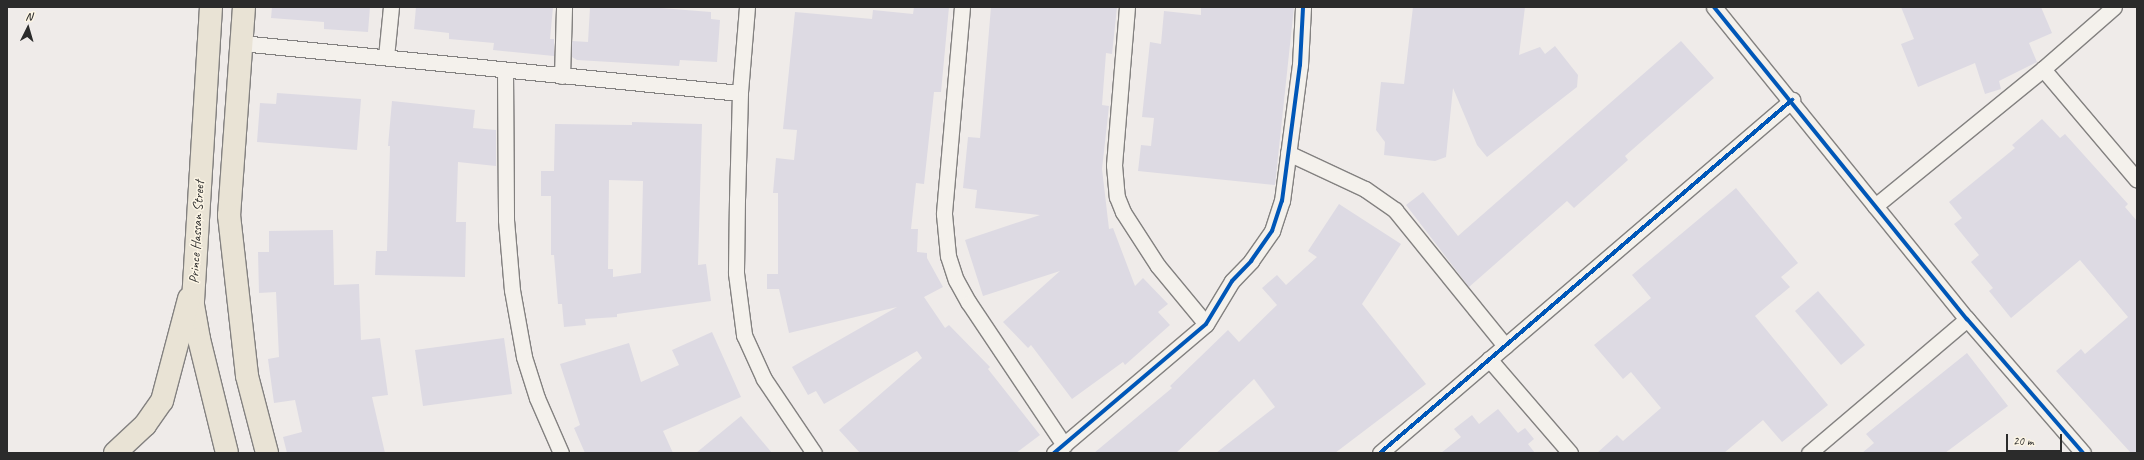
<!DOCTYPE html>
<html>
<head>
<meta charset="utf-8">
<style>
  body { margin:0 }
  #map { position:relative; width:2144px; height:460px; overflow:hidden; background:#efebe9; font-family:Caveat,sans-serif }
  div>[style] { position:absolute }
  .building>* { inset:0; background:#dddae3 }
  .roads { filter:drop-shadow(1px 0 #838180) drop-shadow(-1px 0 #838180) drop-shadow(0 1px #838180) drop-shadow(0 -1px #838180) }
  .street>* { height:15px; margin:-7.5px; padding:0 7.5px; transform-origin:7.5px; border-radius:7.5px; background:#f4f1ec }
  .primary>* { height:22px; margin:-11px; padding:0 11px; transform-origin:11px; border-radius:11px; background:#e9e3d5 }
  .cycleway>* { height:4px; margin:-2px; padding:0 2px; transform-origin:2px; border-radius:2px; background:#0057b8 }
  span { translate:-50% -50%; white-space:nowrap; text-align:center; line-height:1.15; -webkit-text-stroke:3px #fcf5e5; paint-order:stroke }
  .street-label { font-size:14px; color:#2b2b2b }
  .frame { position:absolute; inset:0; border:8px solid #2b2b2b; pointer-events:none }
  .north { position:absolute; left:8px; top:8px; width:40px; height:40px; -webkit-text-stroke:3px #fcf5e5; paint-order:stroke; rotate:5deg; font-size:11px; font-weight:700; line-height:16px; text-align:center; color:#2b2b2b }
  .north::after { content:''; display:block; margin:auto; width:14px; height:18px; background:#2b2b2b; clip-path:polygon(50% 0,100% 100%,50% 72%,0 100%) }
  .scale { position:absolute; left:2006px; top:434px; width:56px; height:18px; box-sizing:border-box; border:2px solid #2b2b2b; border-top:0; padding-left:5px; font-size:12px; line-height:14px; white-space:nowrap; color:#2b2b2b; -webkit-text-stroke:3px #fcf5e5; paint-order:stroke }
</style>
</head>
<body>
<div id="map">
  <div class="building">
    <i style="clip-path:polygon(272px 7px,370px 7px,368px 32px,324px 29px,324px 22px,271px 18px)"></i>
    <i style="clip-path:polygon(416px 7px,553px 7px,550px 39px,554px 39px,554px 56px,493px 50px,494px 43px,449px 39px,449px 33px,414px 29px)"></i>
    <i style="clip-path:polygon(590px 7px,648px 7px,711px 12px,711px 19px,720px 20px,717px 62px,680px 60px,679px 66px,577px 60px,572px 57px,572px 41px,588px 42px)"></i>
    <i style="clip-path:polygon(914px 7px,949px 7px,941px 92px,934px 92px,924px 184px,916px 183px,911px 229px,918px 229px,917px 252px,927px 253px,927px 258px,943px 287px,924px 297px,945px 328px,949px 325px,990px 367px,988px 369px,1040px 435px,1016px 453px,860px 453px,839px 430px,922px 358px,917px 351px,824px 404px,816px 391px,808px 395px,792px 367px,897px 307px,789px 333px,779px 289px,767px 289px,767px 274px,778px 274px,778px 193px,773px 193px,776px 158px,794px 160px,797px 130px,783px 129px,795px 12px,872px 19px,873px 10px,913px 14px)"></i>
    <i style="clip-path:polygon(991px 7px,1117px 7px,1112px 54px,1106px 53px,1102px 105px,1109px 106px,1102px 169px,1109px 229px,1113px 228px,1135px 286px,1143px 278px,1168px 304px,1158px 312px,1170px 325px,1125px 365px,1123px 362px,1072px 399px,1031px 345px,1028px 348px,1003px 322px,1060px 271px,983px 296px,965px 240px,1040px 215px,975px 208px,977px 190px,963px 188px,968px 137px,980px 138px)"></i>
    <i style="clip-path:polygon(1201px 7px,1294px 7px,1275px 185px,1138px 171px,1141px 145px,1151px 146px,1154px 118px,1142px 117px,1150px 42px,1161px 44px,1164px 11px,1201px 15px)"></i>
    <i style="clip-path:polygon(1413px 7px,1525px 7px,1519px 55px,1540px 47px,1545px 54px,1555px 46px,1578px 75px,1577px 87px,1487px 157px,1477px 145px,1453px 88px,1446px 157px,1435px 161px,1384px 155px,1385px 142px,1376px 130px,1381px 82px,1404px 84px)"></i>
    <i style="clip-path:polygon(1901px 7px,2041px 7px,2052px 33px,2029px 43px,2037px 62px,1999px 81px,2001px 89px,1985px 94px,1975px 63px,1918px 87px,1901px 44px,1914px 39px)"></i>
    <i style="clip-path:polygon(1681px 41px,1714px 78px,1625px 156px,1628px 160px,1574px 208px,1567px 201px,1469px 287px,1406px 205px,1423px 192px,1458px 236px)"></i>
    <i style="clip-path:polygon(277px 93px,361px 99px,357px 150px,257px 142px,260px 103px,276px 104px)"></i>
    <i style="clip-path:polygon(392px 101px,475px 110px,473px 128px,496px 130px,496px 166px,458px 162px,456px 222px,466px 222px,465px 277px,375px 275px,376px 251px,387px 251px,390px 146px,388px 146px)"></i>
    <i style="clip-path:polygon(2042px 119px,2060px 138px,2065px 134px,2128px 204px,2125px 207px,2137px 221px,2137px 453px,2131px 453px,2056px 371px,2081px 349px,2085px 354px,2128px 317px,2080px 260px,2011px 318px,1989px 291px,1993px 288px,1971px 262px,1979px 255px,1954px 224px,1962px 218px,1949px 202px,2015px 148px,2012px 145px)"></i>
    <i style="clip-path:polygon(evenodd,632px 122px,702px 124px,698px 265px,706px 264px,711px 301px,617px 314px,617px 317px,585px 319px,586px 325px,564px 327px,562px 304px,558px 304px,554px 255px,551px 255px,551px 196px,541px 196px,541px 171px,554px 171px,555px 124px,632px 125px,632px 122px,609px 180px,643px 181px,641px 273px,613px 277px,613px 269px,608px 269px,609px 180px)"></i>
    <i style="clip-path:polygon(1736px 188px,1798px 263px,1781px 277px,1790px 287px,1755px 316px,1828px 405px,1782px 442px,1763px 420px,1724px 453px,1597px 453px,1617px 435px,1623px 441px,1661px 408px,1631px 372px,1623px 379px,1594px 345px,1651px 298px,1632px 275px)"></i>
    <i style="clip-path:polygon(1339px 204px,1401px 244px,1362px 304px,1426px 384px,1335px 453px,1216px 453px,1275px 407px,1254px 379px,1176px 453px,1094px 453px,1172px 388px,1170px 386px,1228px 330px,1239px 342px,1277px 305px,1262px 288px,1277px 275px,1286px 285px,1317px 257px,1308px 251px)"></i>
    <i style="clip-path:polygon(333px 230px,334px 285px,359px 284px,361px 340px,380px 338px,388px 395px,372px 397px,385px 453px,287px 453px,283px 437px,302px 432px,295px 400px,274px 403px,268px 359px,279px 357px,276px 292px,259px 293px,258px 252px,269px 252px,269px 231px)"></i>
    <i style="clip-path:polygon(1818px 291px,1865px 345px,1841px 365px,1795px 311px)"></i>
    <i style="clip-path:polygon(712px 332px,741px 397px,663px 431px,673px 453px,585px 453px,574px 428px,580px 425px,560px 364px,629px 343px,641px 382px,679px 365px,672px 350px)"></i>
    <i style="clip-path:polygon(504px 338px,512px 394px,423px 406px,415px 350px)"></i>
    <i style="clip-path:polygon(1967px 353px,2008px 406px,1945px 453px,1862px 453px,1874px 443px,1866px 434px)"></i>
    <i style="clip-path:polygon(1498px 409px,1518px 433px,1525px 428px,1534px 439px,1528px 444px,1535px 453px,1441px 453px,1461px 437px,1454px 429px,1472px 415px,1479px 424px)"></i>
    <i style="clip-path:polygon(741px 416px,772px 453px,696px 453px)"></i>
  </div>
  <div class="roads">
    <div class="street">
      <i style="left:747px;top:7px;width:86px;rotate:94.7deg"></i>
      <i style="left:740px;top:93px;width:106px;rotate:91.6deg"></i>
      <i style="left:737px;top:199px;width:74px;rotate:90.8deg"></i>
      <i style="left:736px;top:273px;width:63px;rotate:82.6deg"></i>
      <i style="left:744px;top:335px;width:48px;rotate:65.6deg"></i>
      <i style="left:764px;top:379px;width:89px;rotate:56deg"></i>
      <i style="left:962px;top:7px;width:208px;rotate:95deg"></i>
      <i style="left:944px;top:214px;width:42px;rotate:84.6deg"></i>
      <i style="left:948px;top:256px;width:25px;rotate:72deg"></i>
      <i style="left:956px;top:280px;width:26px;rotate:61deg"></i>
      <i style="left:969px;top:303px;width:171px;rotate:56.2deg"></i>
      <i style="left:1127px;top:7px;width:159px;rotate:94.7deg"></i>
      <i style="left:1114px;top:165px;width:32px;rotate:85deg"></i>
      <i style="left:1117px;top:197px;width:16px;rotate:68deg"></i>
      <i style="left:1123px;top:212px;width:64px;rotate:57.1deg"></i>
      <i style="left:1158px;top:266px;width:75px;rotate:50.4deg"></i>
      <i style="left:1714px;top:7px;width:402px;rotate:51deg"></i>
      <i style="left:1967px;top:319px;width:177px;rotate:49.1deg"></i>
      <i style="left:241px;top:43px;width:501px;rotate:5.72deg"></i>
      <i style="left:386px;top:57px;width:50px;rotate:-84.3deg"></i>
      <i style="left:2043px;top:69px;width:145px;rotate:49.7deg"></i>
      <i style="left:505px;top:71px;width:149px;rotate:89.6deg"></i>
      <i style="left:506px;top:220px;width:70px;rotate:85.1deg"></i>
      <i style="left:512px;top:290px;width:68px;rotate:79.8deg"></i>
      <i style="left:524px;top:357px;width:43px;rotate:72.4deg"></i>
      <i style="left:537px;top:398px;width:60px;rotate:66.4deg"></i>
      <i style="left:562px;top:76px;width:69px;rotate:-88.3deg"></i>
      <i style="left:1288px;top:153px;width:85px;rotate:25.1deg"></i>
      <i style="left:1365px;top:189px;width:37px;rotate:35deg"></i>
      <i style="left:1395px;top:210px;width:175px;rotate:51deg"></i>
      <i style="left:1875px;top:206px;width:217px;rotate:-39.2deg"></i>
      <i style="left:2043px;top:69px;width:94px;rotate:-41.1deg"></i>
      <i style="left:1489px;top:359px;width:124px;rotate:49.2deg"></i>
      <i style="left:1054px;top:453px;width:199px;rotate:-40.3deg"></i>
      <i style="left:1206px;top:324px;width:50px;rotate:-58.8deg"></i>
      <i style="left:1232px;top:281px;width:28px;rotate:-46deg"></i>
      <i style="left:1251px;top:261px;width:37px;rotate:-55deg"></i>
      <i style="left:1272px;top:231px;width:32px;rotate:-72deg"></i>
      <i style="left:1282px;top:201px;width:137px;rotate:-82.5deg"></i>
      <i style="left:1300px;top:65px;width:58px;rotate:-87deg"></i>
      <i style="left:1380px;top:453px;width:543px;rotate:-40.59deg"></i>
      <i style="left:1809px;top:453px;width:207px;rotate:-40.3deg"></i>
    </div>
    <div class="primary">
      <i style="left:211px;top:7px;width:299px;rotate:93.5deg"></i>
      <i style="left:193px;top:305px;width:35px;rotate:80deg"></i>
      <i style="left:199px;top:339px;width:117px;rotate:76.2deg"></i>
      <i style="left:244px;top:7px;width:209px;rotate:94.1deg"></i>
      <i style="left:229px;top:215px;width:162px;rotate:83.6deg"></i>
      <i style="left:247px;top:376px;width:80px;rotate:75.4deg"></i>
      <i style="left:115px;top:453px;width:41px;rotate:-43deg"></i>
      <i style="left:145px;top:425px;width:29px;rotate:-55deg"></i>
      <i style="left:162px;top:401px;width:106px;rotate:-75.2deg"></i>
    </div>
  </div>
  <div class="cycleway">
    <i style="left:1714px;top:7px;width:402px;rotate:51deg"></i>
    <i style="left:1967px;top:319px;width:177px;rotate:49.1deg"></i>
    <i style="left:1054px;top:453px;width:199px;rotate:-40.3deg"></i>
    <i style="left:1206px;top:324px;width:50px;rotate:-58.8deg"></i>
    <i style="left:1232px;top:281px;width:28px;rotate:-46deg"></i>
    <i style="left:1251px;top:261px;width:37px;rotate:-55deg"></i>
    <i style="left:1272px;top:231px;width:32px;rotate:-72deg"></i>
    <i style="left:1282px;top:201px;width:137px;rotate:-82.5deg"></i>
    <i style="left:1300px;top:65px;width:58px;rotate:-87deg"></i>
    <i style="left:1380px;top:453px;width:543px;rotate:-40.59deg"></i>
  </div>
  <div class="street-label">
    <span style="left:197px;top:232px;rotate:-87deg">Prince Hassan Street</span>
  </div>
  <div class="frame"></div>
  <div class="north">N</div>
  <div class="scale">20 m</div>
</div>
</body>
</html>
